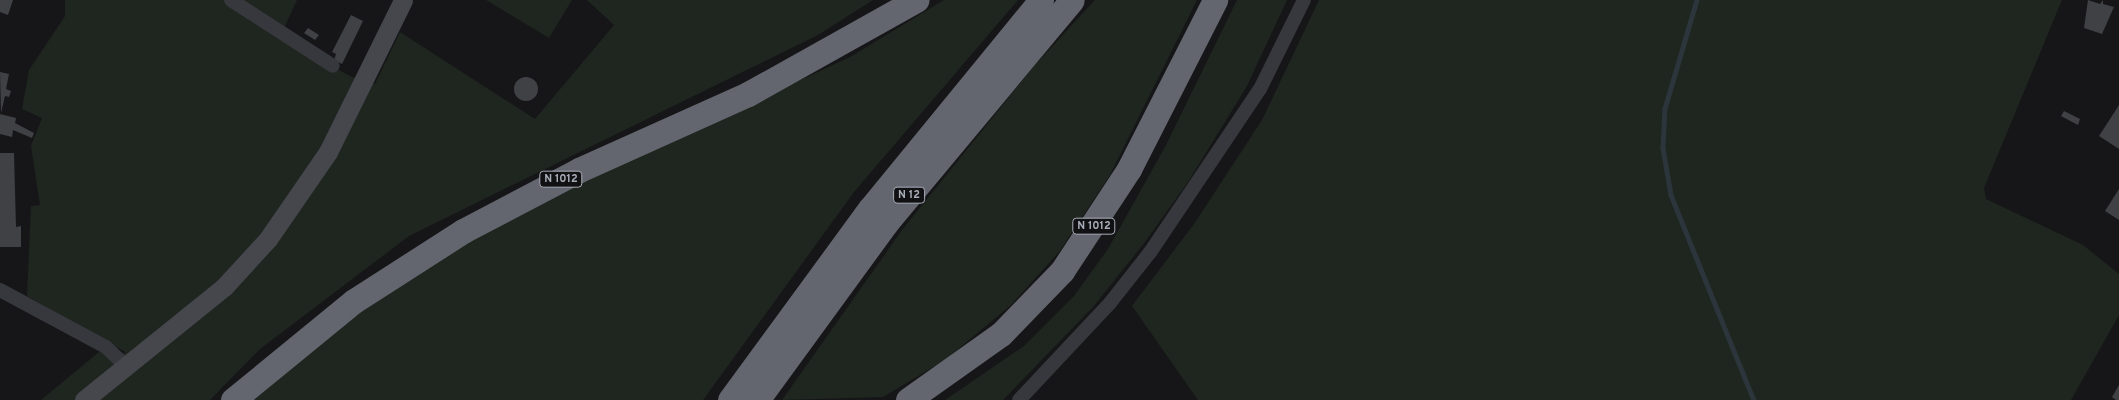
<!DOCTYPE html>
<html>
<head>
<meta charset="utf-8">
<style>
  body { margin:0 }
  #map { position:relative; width:2119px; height:400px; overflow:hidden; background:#161618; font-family:Overpass,sans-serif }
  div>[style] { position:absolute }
  .green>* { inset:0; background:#1e261f }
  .stream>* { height:4.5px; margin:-2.25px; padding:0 2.25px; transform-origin:2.25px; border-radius:2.25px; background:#2c353c }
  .building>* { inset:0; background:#404145 }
  .round { border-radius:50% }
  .street>* { height:14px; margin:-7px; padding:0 7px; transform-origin:7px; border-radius:7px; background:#37383d }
  .secondary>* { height:19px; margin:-9.5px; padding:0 9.5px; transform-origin:9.5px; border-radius:9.5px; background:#45474d }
  .highway>* { height:25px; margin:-12.5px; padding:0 12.5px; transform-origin:12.5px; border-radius:12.5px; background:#63666e }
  span { translate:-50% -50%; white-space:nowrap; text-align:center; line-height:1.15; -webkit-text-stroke:4px #111113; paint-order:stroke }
  .shield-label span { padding:1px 4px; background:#111113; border:1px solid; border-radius:4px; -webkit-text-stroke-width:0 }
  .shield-label { font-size:11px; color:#a8adb8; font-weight:700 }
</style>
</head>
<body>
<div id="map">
  <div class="green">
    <i style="clip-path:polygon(65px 0,297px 0,279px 39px,352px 77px,375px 84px,400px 32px,535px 119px,614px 25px,587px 0,873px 0,818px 35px,409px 236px,260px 349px,210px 400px,41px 400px,99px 352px,127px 353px,27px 296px,31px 206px,40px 205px,31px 146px,42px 118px,22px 109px,29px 70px,65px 16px)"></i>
    <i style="clip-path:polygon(486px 0,572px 0,549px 38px)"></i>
    <i style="clip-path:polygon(944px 0,1018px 0,854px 192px,703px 400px,254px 400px,332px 333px,415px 274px,522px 210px,850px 57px)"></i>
    <i style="clip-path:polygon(1095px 0,1197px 0,1110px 175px,1059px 252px,1011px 305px,945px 360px,883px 397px,782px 400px,902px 230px,1034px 66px)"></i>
    <i style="clip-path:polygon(1237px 0,1287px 0,1247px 86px,1188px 182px,1145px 242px,1093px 307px,1003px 400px,945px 400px,1024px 346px,1074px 296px,1108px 249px,1166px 145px)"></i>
    <i style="clip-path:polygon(1319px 0,2062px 0,1984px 188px,1986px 199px,2083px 245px,2119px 274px,2119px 315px,2071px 400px,1198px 400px,1132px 306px,1194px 224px,1262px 120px)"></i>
  </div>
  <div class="stream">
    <i style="left:1697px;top:0;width:114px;rotate:106.4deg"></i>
    <i style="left:1665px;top:109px;width:39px;rotate:93deg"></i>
    <i style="left:1663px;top:148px;width:48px;rotate:80.3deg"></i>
    <i style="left:1671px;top:195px;width:221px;rotate:68deg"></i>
  </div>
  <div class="building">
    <i style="clip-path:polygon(0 0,13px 0,8px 15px,0 12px)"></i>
    <i style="clip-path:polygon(2088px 0,2100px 4px,2103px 0,2103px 4px,2114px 7px,2102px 34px,2084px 28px)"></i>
    <i style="clip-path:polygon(351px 15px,363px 21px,342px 64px,334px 60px,336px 54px,332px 52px)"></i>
    <i style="clip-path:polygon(308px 28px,319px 35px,315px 40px,304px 33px)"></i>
    <i style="clip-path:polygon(0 72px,9px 74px,6px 89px,11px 91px,9px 97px,5px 96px,1px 113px)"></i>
    <i class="round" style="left:514px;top:77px;width:24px;height:24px"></i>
    <i style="clip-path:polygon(2119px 105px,2119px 149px,2099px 136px)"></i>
    <i style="clip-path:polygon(2064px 111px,2080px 119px,2078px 125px,2061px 116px)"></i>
    <i style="clip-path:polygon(0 114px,16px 118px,15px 123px,34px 133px,32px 138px,13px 130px,12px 137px,0 134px)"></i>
    <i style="clip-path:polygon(0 153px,14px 153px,16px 227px,21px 226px,21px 247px,0 247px)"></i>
    <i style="clip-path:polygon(2119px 189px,2119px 220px,2105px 211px)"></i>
    <i style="clip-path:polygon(2119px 385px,2119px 400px,2116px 400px,2112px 397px)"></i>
  </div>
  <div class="street">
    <i style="left:231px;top:0;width:121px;rotate:32.9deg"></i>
    <i style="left:0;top:290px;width:120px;rotate:28.3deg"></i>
    <i style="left:106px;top:347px;width:28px;rotate:44deg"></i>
    <i style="left:1019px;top:400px;width:133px;rotate:-46.8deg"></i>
    <i style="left:1110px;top:303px;width:66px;rotate:-51.7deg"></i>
    <i style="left:1151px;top:251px;width:195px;rotate:-56.1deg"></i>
    <i style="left:1260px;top:89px;width:99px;rotate:-63.7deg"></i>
  </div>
  <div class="secondary">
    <i style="left:84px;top:400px;width:180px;rotate:-38.9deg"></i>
    <i style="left:224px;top:287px;width:65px;rotate:-47.5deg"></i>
    <i style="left:268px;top:239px;width:106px;rotate:-55.4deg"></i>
    <i style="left:328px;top:152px;width:169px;rotate:-63.7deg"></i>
  </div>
  <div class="highway">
    <i style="left:233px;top:400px;width:156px;rotate:-39.3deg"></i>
    <i style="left:354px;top:301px;width:130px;rotate:-32.7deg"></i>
    <i style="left:463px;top:231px;width:131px;rotate:-27.7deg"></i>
    <i style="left:579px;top:170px;width:185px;rotate:-24.2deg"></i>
    <i style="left:748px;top:94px;width:193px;rotate:-29.2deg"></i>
    <i style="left:730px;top:400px;width:237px;rotate:-53.8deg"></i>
    <i style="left:870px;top:209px;width:270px;rotate:-50.7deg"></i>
    <i style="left:757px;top:400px;width:219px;rotate:-53.9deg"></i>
    <i style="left:886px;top:223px;width:290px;rotate:-50.2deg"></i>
    <i style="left:908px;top:400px;width:114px;rotate:-35.4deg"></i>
    <i style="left:1001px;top:334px;width:88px;rotate:-45.9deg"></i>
    <i style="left:1062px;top:271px;width:122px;rotate:-56.7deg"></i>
    <i style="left:1129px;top:169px;width:190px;rotate:-63deg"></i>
  </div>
  <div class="shield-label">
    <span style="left:561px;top:179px">N 1012</span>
    <span style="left:909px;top:195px">N 12</span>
    <span style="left:1094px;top:226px">N 1012</span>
  </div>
</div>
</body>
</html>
